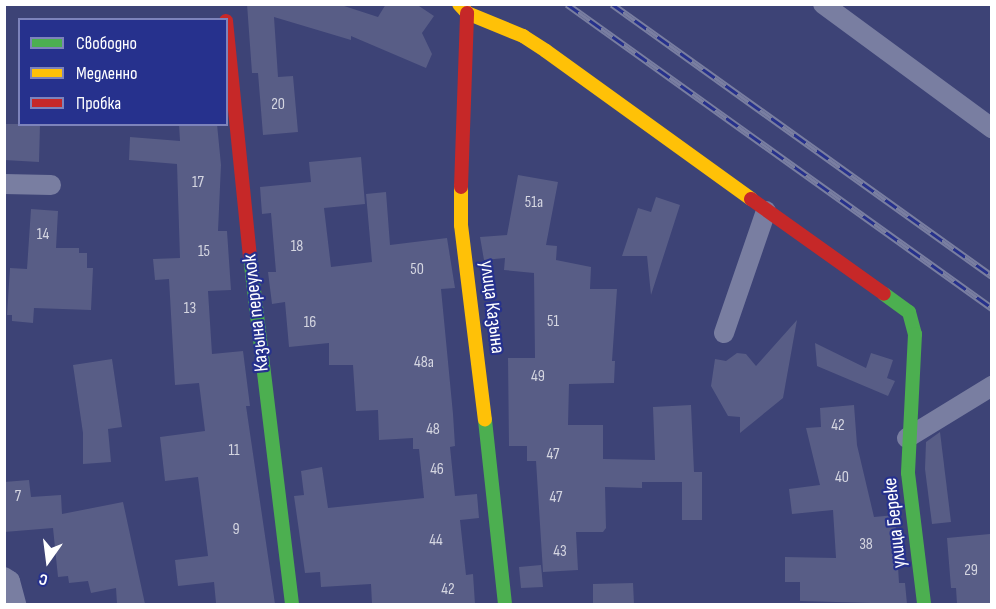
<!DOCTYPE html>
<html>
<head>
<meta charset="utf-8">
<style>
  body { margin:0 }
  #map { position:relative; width:996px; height:609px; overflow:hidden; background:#3d4376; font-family:"Sofia Sans Condensed",sans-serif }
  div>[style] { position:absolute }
  .building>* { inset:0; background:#585d86 }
  .street>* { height:20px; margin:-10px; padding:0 10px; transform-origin:10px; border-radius:10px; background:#797ea1 }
  .fast>* { height:14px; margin:-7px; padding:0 7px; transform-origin:7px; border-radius:7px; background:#4caf50 }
  .slow>* { height:14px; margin:-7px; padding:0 7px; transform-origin:7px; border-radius:7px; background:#ffc107 }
  .jam>* { height:14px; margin:-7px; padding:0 7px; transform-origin:7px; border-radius:7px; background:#c62828 }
  .rail>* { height:7px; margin-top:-3.5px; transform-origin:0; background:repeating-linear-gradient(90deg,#26318d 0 14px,#797ea1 0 28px); box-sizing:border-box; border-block:2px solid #797ea1 }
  span { translate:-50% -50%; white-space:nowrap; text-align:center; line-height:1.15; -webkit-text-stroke:4.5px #26318d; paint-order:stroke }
  .number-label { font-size:16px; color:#d5d6e1 }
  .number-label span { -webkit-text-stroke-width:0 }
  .street-label { font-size:20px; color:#fff }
  .frame { position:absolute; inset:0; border:6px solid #fff; pointer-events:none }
  .legend { position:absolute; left:18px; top:18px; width:210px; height:108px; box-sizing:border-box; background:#26318d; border:2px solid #7d83bb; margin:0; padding:8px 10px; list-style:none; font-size:18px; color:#fff }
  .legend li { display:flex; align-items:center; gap:12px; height:30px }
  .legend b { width:30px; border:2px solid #7d83bb }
  .north { position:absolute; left:18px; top:531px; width:60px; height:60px; -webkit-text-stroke:4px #26318d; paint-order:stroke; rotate:194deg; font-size:16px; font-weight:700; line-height:24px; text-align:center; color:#fff }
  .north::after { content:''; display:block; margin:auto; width:21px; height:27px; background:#fff; clip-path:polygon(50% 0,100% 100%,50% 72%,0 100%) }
</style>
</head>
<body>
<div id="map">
  <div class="building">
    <i style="clip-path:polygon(247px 4px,338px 4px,378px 17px,386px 4px,416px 4px,434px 16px,422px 33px,432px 54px,426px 68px,351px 36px,351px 40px,274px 17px,278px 77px,293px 76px,298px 132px,263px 135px,258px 73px,252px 73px)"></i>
    <i style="clip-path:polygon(4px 124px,40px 124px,39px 162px,4px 160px)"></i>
    <i style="clip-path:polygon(179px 124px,217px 124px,221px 165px,218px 231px,227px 231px,231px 290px,208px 291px,212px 354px,243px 351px,250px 406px,246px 406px,275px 604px,216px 603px,214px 582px,178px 586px,175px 560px,208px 556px,198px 477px,165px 481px,160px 437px,205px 431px,199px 383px,175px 385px,169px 279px,155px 280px,153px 259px,180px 258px,177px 164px,129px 160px,130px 137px,180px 141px)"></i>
    <i style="clip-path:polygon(361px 157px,365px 204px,324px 208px,331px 267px,372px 262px,366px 194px,386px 192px,390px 245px,447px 238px,455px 288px,441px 289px,453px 414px,455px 446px,450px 447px,455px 496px,477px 494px,479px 518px,460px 520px,466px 575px,473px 574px,475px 604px,372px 604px,371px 584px,321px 587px,320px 572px,305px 573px,294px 496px,304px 495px,301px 471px,322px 467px,328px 508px,424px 498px,419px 449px,413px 449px,413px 438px,379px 440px,378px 410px,356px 411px,353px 365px,329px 365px,329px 343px,289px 347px,285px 302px,272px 304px,268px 272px,276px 272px,271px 213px,262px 214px,260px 187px,311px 182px,309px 162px)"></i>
    <i style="clip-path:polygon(518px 175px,558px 182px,546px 245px,557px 246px,556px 260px,591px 267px,590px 289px,617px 289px,612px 361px,615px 361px,614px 383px,569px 384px,568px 425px,603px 425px,603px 459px,655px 460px,653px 407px,691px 405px,694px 472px,702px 472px,702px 520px,682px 520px,682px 482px,642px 482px,642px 488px,605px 487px,606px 528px,603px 532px,576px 532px,578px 570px,543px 572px,536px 461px,527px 461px,527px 446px,509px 446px,508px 358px,535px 358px,534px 273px,504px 270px,505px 258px,484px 260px,480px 237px,507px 235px)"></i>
    <i style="clip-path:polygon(656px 197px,680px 205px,651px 295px,647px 256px,622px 256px,638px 208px,651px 212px)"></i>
    <i style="clip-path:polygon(31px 209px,58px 211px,56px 248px,79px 248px,79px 253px,87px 253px,87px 268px,93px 268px,91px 310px,34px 308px,33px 323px,12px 321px,12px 315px,7px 315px,10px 268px,27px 269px)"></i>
    <i style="clip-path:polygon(797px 320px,783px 398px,740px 433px,740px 417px,728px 416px,711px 386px,715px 359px,726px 361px,737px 353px,746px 354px,756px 366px)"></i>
    <i style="clip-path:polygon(815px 343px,866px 368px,871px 353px,893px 360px,887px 378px,895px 381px,888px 396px,817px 366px)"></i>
    <i style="clip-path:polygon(112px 359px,122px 427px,108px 429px,111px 462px,83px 464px,83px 433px,73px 365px)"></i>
    <i style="clip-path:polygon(854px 405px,857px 445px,874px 517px,895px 515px,899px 583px,905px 583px,907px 604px,800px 601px,800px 582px,785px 582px,785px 557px,836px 558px,833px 510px,792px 514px,789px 489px,820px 485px,806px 428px,821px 427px,820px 408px)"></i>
    <i style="clip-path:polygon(940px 432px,951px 522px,932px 524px,925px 469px,926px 442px)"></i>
    <i style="clip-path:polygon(29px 480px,31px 497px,61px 495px,62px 514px,123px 502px,145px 604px,117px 604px,116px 588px,91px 593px,88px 581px,69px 583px,68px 576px,58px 577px,53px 528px,4px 532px,4px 482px)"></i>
    <i style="clip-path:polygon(990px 534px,992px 604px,957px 604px,956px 588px,951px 588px,947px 538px)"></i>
    <i style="clip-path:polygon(541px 565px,543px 587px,521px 588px,519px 567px)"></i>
    <i style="clip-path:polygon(633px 583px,634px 604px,593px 604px,593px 584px)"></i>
  </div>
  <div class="street">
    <i style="left:823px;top:4px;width:210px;rotate:36.3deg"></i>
    <i style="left:4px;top:184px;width:47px;rotate:1.2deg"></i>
    <i style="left:724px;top:333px;width:129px;rotate:-71deg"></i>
    <i style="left:907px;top:438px;width:100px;rotate:-31.5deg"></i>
    <i style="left:4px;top:577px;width:7px;rotate:34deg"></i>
    <i style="left:10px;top:581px;width:24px;rotate:75deg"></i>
  </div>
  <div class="fast">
    <i style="left:250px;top:257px;width:350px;rotate:83.1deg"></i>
    <i style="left:884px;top:294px;width:31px;rotate:36deg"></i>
    <i style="left:909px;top:312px;width:23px;rotate:75deg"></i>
    <i style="left:915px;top:334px;width:139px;rotate:92.9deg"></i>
    <i style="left:908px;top:473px;width:132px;rotate:83deg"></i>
    <i style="left:485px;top:420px;width:185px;rotate:83.8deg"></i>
  </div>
  <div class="slow">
    <i style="left:459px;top:4px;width:12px;rotate:48deg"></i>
    <i style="left:467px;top:13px;width:61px;rotate:22.3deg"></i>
    <i style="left:523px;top:36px;width:27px;rotate:33deg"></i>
    <i style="left:546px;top:51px;width:253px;rotate:35.8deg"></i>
    <i style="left:461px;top:187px;width:38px;rotate:90deg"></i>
    <i style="left:461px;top:225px;width:196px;rotate:83deg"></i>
  </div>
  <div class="jam">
    <i style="left:226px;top:21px;width:237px;rotate:84.2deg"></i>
    <i style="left:461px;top:187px;width:174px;rotate:-88deg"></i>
    <i style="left:751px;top:199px;width:163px;rotate:35.5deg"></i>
  </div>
  <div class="rail">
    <i style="left:567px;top:4px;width:523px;rotate:35.58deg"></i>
    <i style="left:612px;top:4px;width:467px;rotate:35.6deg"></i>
  </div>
  <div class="number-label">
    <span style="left:278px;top:105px">20</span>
    <span style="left:198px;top:183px">17</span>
    <span style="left:534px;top:203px">51а</span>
    <span style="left:43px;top:235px">14</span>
    <span style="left:297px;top:247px">18</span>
    <span style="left:204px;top:252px">15</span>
    <span style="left:417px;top:270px">50</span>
    <span style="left:190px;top:309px">13</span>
    <span style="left:553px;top:322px">51</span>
    <span style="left:310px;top:323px">16</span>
    <span style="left:424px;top:363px">48а</span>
    <span style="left:538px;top:377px">49</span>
    <span style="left:838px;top:426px">42</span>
    <span style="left:433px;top:430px">48</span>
    <span style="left:234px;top:451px">11</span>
    <span style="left:553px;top:455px">47</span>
    <span style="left:437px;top:470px">46</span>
    <span style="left:842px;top:478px">40</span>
    <span style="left:18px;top:497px">7</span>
    <span style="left:556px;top:498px">47</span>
    <span style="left:236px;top:530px">9</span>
    <span style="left:436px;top:541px">44</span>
    <span style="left:866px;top:545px">38</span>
    <span style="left:560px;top:552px">43</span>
    <span style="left:971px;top:571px">29</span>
    <span style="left:448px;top:590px">42</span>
  </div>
  <div class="street-label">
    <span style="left:492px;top:307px;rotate:83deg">улица Казына</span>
    <span style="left:256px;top:313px;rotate:-96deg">Казына переулок</span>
    <span style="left:895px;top:523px;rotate:-96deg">улица Береке</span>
  </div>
  <div class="frame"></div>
  <ul class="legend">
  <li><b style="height:8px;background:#4caf50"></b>Свободно</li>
  <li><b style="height:8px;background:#ffc107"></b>Медленно</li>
  <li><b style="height:8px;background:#c62828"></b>Пробка</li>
  </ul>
  <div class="north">С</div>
</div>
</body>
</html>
